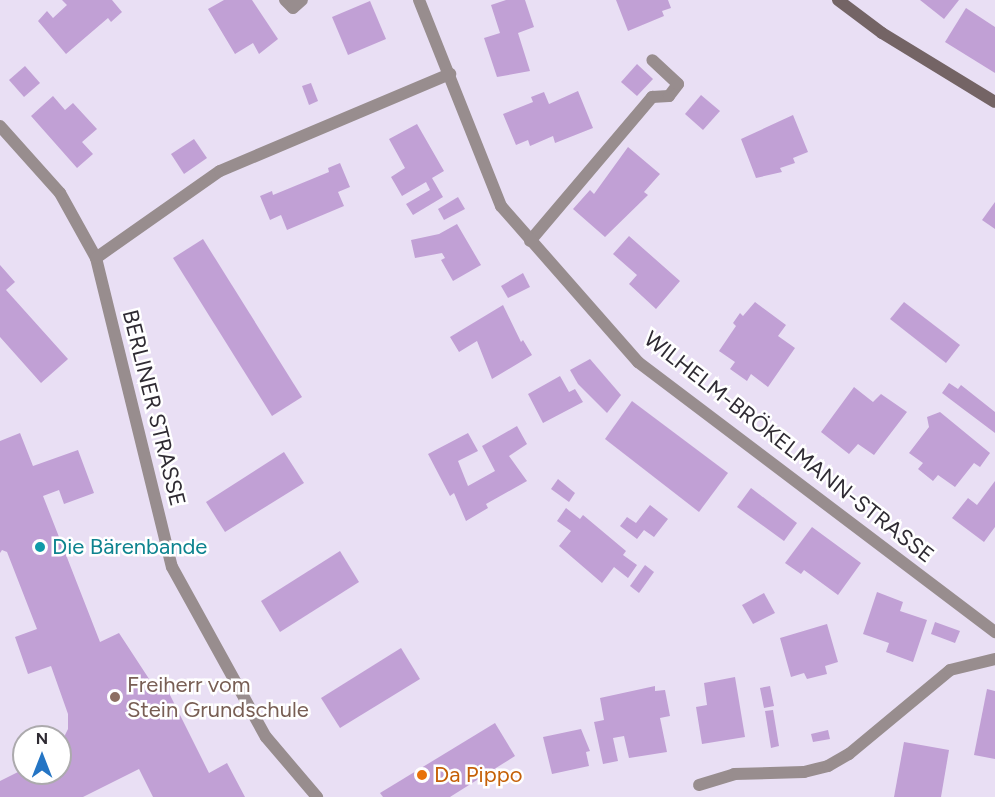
<!DOCTYPE html>
<html>
<head>
<meta charset="utf-8">
<style>
  body { margin:0 }
  #map { position:relative; width:995px; height:797px; overflow:hidden; background:#e9dff4; font-family:Figtree,sans-serif }
  div>[style] { position:absolute }
  .building>* { inset:0; background:#c1a0d5 }
  .lane>* { height:12px; margin:-6px; padding:0 6px; transform-origin:6px; border-radius:6px; background:#988d8e }
  .street>* { height:12px; margin:-6px; padding:0 6px; transform-origin:6px; border-radius:6px; background:#988d8e }
  .secondary>* { height:12px; margin:-6px; padding:0 6px; transform-origin:6px; border-radius:6px; background:#746465 }
  .dots>* { width:16px; height:16px; translate:-50% -50%; box-sizing:border-box; border:3px solid #fff; border-radius:50% }
  span { translate:-50% -50%; white-space:nowrap; text-align:center; line-height:1.15; -webkit-text-stroke:5px #fff; paint-order:stroke }
  .street-label { font-size:22px; color:#2f2b33 }
  .culture-label { font-size:22px; color:#0d838f }
  .left { translate:0 -50%; text-align:left }
  .education-label { font-size:22px; color:#785e54 }
  .food-label { font-size:22px; color:#c56008 }
  .north { position:absolute; left:12px; top:725px; width:60px; height:60px; box-sizing:border-box; background:#fff; border:2px solid #acaaad; border-radius:50%; rotate:0deg; font-size:16px; font-weight:700; line-height:24px; text-align:center; color:#2f2b33 }
  .north::after { content:''; display:block; margin:auto; width:21px; height:27px; background:#2575c4; clip-path:polygon(50% 0,100% 100%,50% 72%,0 100%) }
</style>
</head>
<body>
<div id="map">
  <div class="building">
    <i style="clip-path:polygon(62px 0,112px 0,122px 12px,111px 22px,108px 18px,66px 54px,38px 21px,47px 11px,53px 18px,67px 5px)"></i>
    <i style="clip-path:polygon(224px 0,252px 0,278px 39px,259px 54px,253px 43px,235px 54px,208px 9px)"></i>
    <i style="clip-path:polygon(506px 0,525px 0,534px 27px,518px 33px,530px 71px,497px 77px,484px 38px,500px 33px,491px 5px)"></i>
    <i style="clip-path:polygon(616px 0,668px 0,671px 8px,662px 11px,664px 16px,628px 31px)"></i>
    <i style="clip-path:polygon(920px 0,959px 0,944px 19px)"></i>
    <i style="clip-path:polygon(370px 1px,386px 39px,348px 55px,332px 17px)"></i>
    <i style="clip-path:polygon(966px 8px,995px 27px,995px 73px,945px 42px)"></i>
    <i style="clip-path:polygon(637px 64px,653px 79px,637px 96px,621px 82px)"></i>
    <i style="clip-path:polygon(25px 66px,40px 83px,24px 97px,9px 80px)"></i>
    <i style="clip-path:polygon(311px 83px,318px 101px,309px 105px,302px 86px)"></i>
    <i style="clip-path:polygon(578px 91px,593px 128px,555px 143px,553px 136px,530px 146px,528px 140px,516px 145px,503px 114px,533px 102px,531px 97px,544px 92px,549px 104px)"></i>
    <i style="clip-path:polygon(701px 95px,720px 111px,703px 130px,685px 114px)"></i>
    <i style="clip-path:polygon(53px 96px,65px 110px,73px 103px,97px 129px,82px 142px,93px 154px,77px 168px,31px 116px)"></i>
    <i style="clip-path:polygon(793px 115px,808px 152px,793px 158px,795px 163px,780px 168px,782px 172px,756px 178px,741px 139px)"></i>
    <i style="clip-path:polygon(417px 124px,444px 171px,432px 178px,443px 197px,413px 215px,406px 204px,430px 190px,426px 182px,402px 196px,391px 177px,405px 168px,389px 139px)"></i>
    <i style="clip-path:polygon(194px 139px,207px 158px,184px 174px,171px 154px)"></i>
    <i style="clip-path:polygon(628px 147px,660px 174px,644px 192px,648px 195px,605px 237px,573px 209px,590px 190px,594px 194px)"></i>
    <i style="clip-path:polygon(340px 163px,350px 187px,338px 192px,344px 206px,287px 230px,281px 215px,270px 220px,260px 196px,272px 191px,273px 195px,329px 172px,328px 168px)"></i>
    <i style="clip-path:polygon(458px 197px,465px 209px,444px 220px,438px 209px)"></i>
    <i style="clip-path:polygon(995px 202px,995px 229px,982px 220px)"></i>
    <i style="clip-path:polygon(457px 224px,481px 265px,453px 281px,441px 260px,445px 258px,442px 253px,415px 258px,411px 240px,439px 234px)"></i>
    <i style="clip-path:polygon(629px 236px,680px 281px,656px 309px,629px 284px,637px 275px,613px 254px)"></i>
    <i style="clip-path:polygon(203px 239px,302px 397px,272px 416px,173px 258px)"></i>
    <i style="clip-path:polygon(0 265px,15px 282px,6px 290px,68px 359px,41px 383px,0 337px)"></i>
    <i style="clip-path:polygon(523px 273px,530px 287px,508px 298px,501px 286px)"></i>
    <i style="clip-path:polygon(755px 302px,786px 325px,778px 336px,795px 348px,768px 387px,751px 374px,747px 381px,730px 369px,735px 362px,719px 351px,736px 326px,733px 323px,740px 313px,743px 316px)"></i>
    <i style="clip-path:polygon(904px 302px,960px 345px,946px 363px,890px 319px)"></i>
    <i style="clip-path:polygon(503px 305px,521px 342px,523px 340px,532px 355px,492px 379px,477px 341px,459px 352px,450px 337px)"></i>
    <i style="clip-path:polygon(590px 359px,621px 395px,607px 413px,578px 384px,570px 370px)"></i>
    <i style="clip-path:polygon(560px 376px,569px 392px,575px 389px,583px 402px,543px 423px,528px 394px)"></i>
    <i style="clip-path:polygon(949px 383px,958px 389px,961px 385px,995px 412px,995px 433px,942px 393px)"></i>
    <i style="clip-path:polygon(854px 387px,873px 402px,881px 394px,907px 412px,874px 455px,858px 444px,849px 454px,821px 432px)"></i>
    <i style="clip-path:polygon(632px 401px,728px 473px,699px 512px,605px 439px)"></i>
    <i style="clip-path:polygon(940px 412px,990px 453px,980px 467px,974px 463px,955px 487px,938px 475px,933px 481px,918px 469px,923px 463px,909px 453px,929px 427px,927px 417px)"></i>
    <i style="clip-path:polygon(517px 426px,527px 444px,509px 456px,527px 481px,486px 504px,488px 508px,466px 521px,454px 493px,450px 496px,428px 454px,468px 433px,478px 451px,458px 461px,468px 486px,495px 471px,482px 446px)"></i>
    <i style="clip-path:polygon(20px 433px,33px 466px,78px 450px,94px 493px,64px 504px,59px 490px,43px 496px,100px 642px,119px 633px,155px 688px,164px 683px,209px 773px,227px 763px,245px 797px,153px 797px,139px 769px,83px 797px,0 797px,0 781px,24px 769px,24px 773px,60px 773px,60px 745px,68px 729px,68px 714px,51px 666px,28px 674px,15px 637px,37px 629px,7px 552px,2px 550px,0 553px,0 441px)"></i>
    <i style="clip-path:polygon(284px 452px,304px 483px,225px 532px,206px 502px)"></i>
    <i style="clip-path:polygon(558px 479px,575px 493px,569px 502px,551px 489px)"></i>
    <i style="clip-path:polygon(995px 481px,995px 527px,984px 542px,952px 518px,968px 498px,977px 505px)"></i>
    <i style="clip-path:polygon(751px 488px,797px 523px,784px 541px,737px 507px)"></i>
    <i style="clip-path:polygon(650px 505px,668px 519px,654px 537px,644px 530px,637px 539px,620px 526px,627px 517px,636px 523px)"></i>
    <i style="clip-path:polygon(566px 508px,580px 519px,583px 515px,626px 551px,623px 555px,637px 565px,628px 578px,614px 567px,602px 583px,559px 546px,571px 531px,557px 521px)"></i>
    <i style="clip-path:polygon(812px 527px,861px 563px,838px 595px,804px 570px,801px 574px,785px 563px)"></i>
    <i style="clip-path:polygon(340px 551px,359px 582px,280px 632px,261px 601px)"></i>
    <i style="clip-path:polygon(645px 565px,654px 572px,639px 593px,630px 586px)"></i>
    <i style="clip-path:polygon(877px 592px,903px 602px,900px 611px,927px 620px,913px 662px,886px 652px,889px 643px,863px 634px)"></i>
    <i style="clip-path:polygon(764px 593px,775px 613px,753px 624px,742px 605px)"></i>
    <i style="clip-path:polygon(935px 622px,960px 631px,955px 643px,931px 634px)"></i>
    <i style="clip-path:polygon(827px 624px,838px 662px,825px 666px,827px 674px,807px 679px,804px 673px,791px 677px,780px 638px)"></i>
    <i style="clip-path:polygon(401px 648px,420px 679px,340px 728px,321px 698px)"></i>
    <i style="clip-path:polygon(735px 677px,745px 737px,702px 744px,696px 707px,707px 705px,704px 683px)"></i>
    <i style="clip-path:polygon(655px 686px,655px 691px,665px 690px,670px 716px,660px 718px,667px 752px,629px 758px,624px 736px,613px 738px,618px 761px,603px 764px,594px 722px,604px 720px,600px 698px)"></i>
    <i style="clip-path:polygon(770px 686px,774px 706px,764px 708px,760px 688px)"></i>
    <i style="clip-path:polygon(987px 689px,995px 691px,995px 759px,974px 755px)"></i>
    <i style="clip-path:polygon(773px 710px,779px 746px,771px 748px,765px 711px)"></i>
    <i style="clip-path:polygon(495px 723px,515px 756px,450px 797px,383px 797px,380px 793px)"></i>
    <i style="clip-path:polygon(581px 729px,590px 751px,586px 752px,589px 766px,552px 774px,543px 737px)"></i>
    <i style="clip-path:polygon(828px 730px,830px 739px,813px 742px,811px 734px)"></i>
    <i style="clip-path:polygon(904px 742px,949px 750px,941px 797px,894px 797px)"></i>
  </div>
  <div class="lane">
    <i style="left:530px;top:241px;width:189px;rotate:-49.7deg"></i>
    <i style="left:652px;top:97px;width:17px;rotate:-3deg"></i>
    <i style="left:669px;top:96px;width:15px;rotate:-53deg"></i>
    <i style="left:678px;top:84px;width:35px;rotate:-137deg"></i>
    <i style="left:699px;top:785px;width:37px;rotate:-17deg"></i>
    <i style="left:734px;top:774px;width:70px;rotate:-1.6deg"></i>
    <i style="left:804px;top:772px;width:25px;rotate:-14deg"></i>
    <i style="left:828px;top:766px;width:24px;rotate:-30deg"></i>
    <i style="left:849px;top:754px;width:131px;rotate:-39.7deg"></i>
    <i style="left:950px;top:670px;width:46px;rotate:-13.7deg"></i>
  </div>
  <div class="street">
    <i style="left:285px;top:0;width:11px;rotate:45deg"></i>
    <i style="left:293px;top:8px;width:12px;rotate:-42deg"></i>
    <i style="left:419px;top:0;width:222px;rotate:68.3deg"></i>
    <i style="left:501px;top:206px;width:208px;rotate:48.7deg"></i>
    <i style="left:638px;top:362px;width:448px;rotate:37.1deg"></i>
    <i style="left:0;top:126px;width:90px;rotate:48.2deg"></i>
    <i style="left:60px;top:193px;width:74px;rotate:61deg"></i>
    <i style="left:96px;top:258px;width:318px;rotate:76.2deg"></i>
    <i style="left:172px;top:567px;width:194px;rotate:61.1deg"></i>
    <i style="left:266px;top:737px;width:79px;rotate:49.6deg"></i>
    <i style="left:96px;top:258px;width:151px;rotate:-35.1deg"></i>
    <i style="left:220px;top:171px;width:250px;rotate:-22.9deg"></i>
  </div>
  <div class="secondary">
    <i style="left:838px;top:0;width:55px;rotate:36.9deg"></i>
    <i style="left:882px;top:33px;width:132px;rotate:31.4deg"></i>
  </div>
  <div class="dots">
    <i style="left:40px;top:547px;background:#0f9aa8"></i>
    <i style="left:115px;top:697px;background:#8d6e63"></i>
    <i style="left:422px;top:775px;background:#e8710a"></i>
  </div>
  <div class="street-label">
    <span style="left:154px;top:408px;rotate:76deg">BERLINER STRASSE</span>
    <span style="left:789px;top:447px;rotate:38deg">WILHELM-BRÖKELMANN-STRASSE</span>
  </div>
  <div class="culture-label">
    <span class="left" style="left:52px;top:547px">Die Bärenbande</span>
  </div>
  <div class="education-label">
    <span class="left" style="left:127px;top:697px">Freiherr vom<br>Stein Grundschule</span>
  </div>
  <div class="food-label">
    <span class="left" style="left:434px;top:775px">Da Pippo</span>
  </div>
  <div class="north">N</div>
</div>
</body>
</html>
